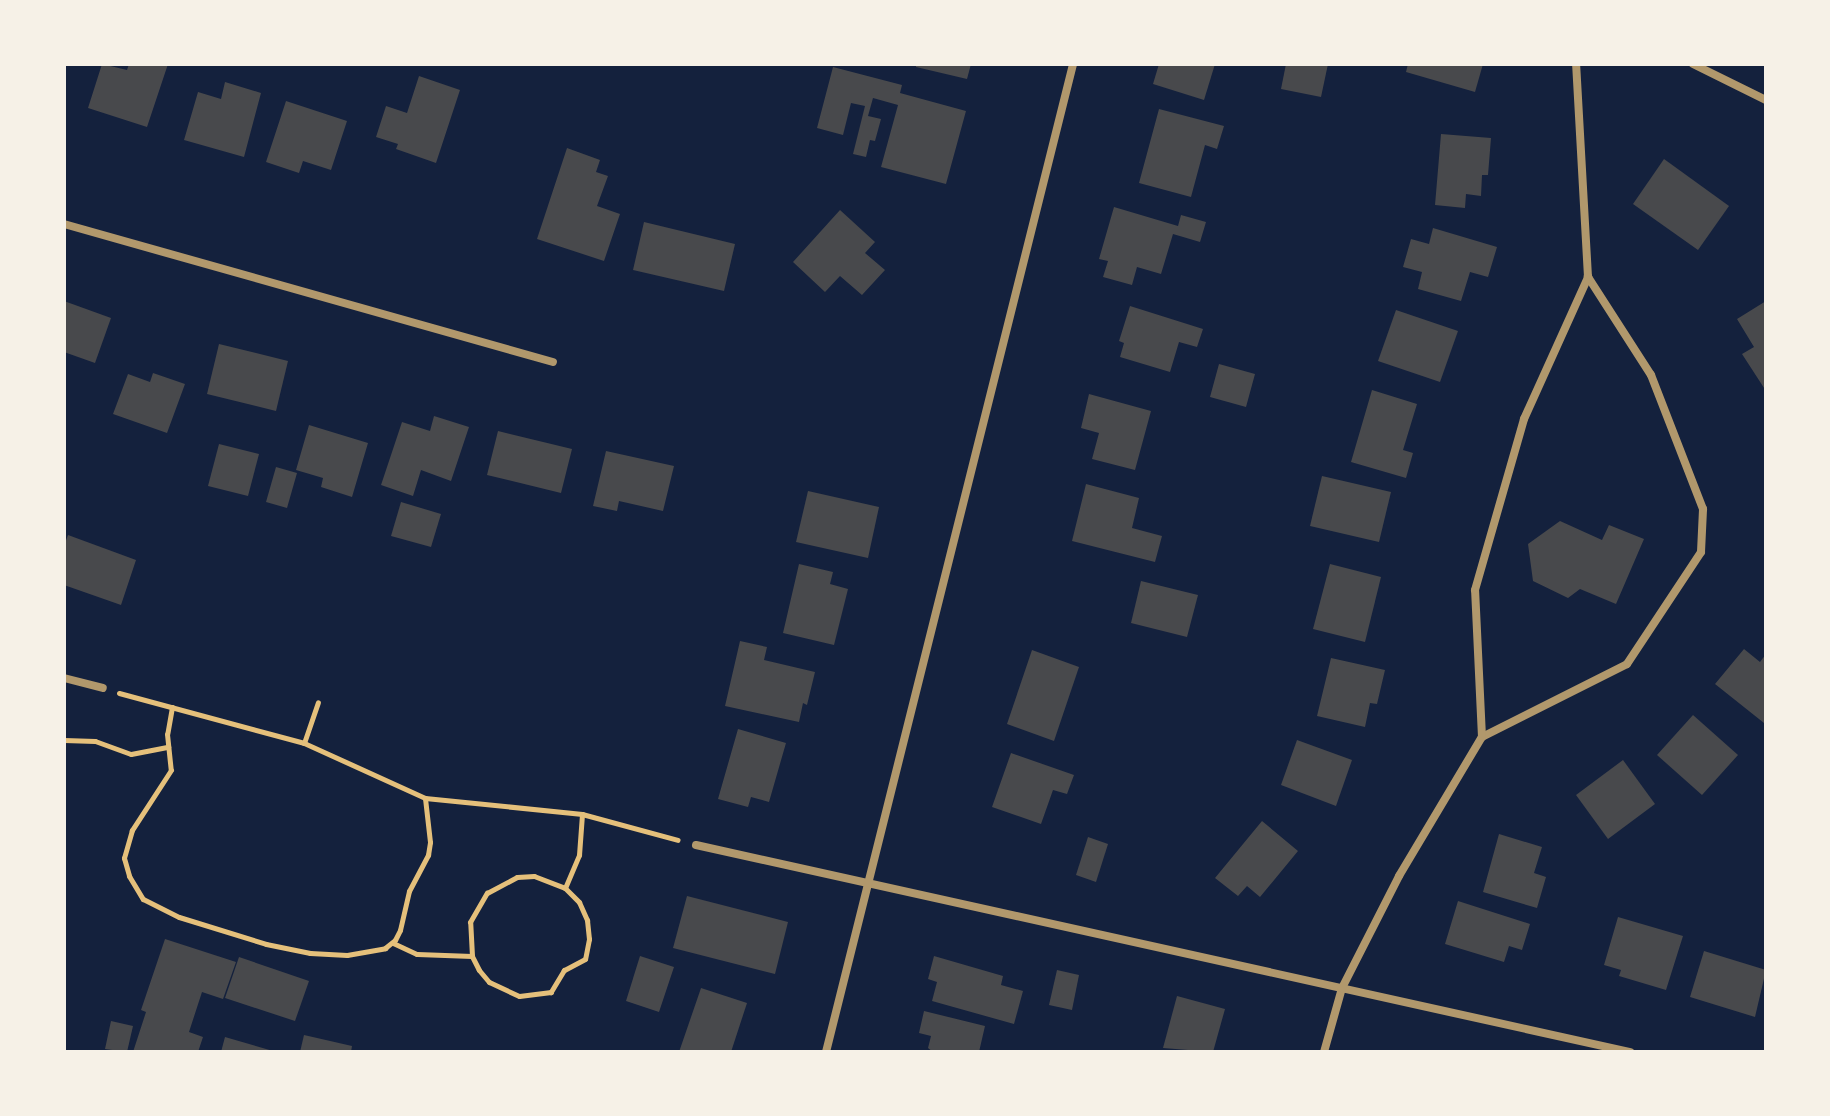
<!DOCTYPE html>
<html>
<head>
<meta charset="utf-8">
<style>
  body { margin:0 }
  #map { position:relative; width:1830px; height:1116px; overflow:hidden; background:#14213d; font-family:"Work Sans",sans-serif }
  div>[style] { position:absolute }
  .building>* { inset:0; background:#48494c }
  .path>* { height:5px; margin:-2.5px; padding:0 2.5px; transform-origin:2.5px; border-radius:2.5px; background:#e5c07b }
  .minor>* { height:8px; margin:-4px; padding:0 4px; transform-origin:4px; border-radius:4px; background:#b1986c }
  span { translate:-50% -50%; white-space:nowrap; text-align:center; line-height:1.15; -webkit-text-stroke:8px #f6f1e7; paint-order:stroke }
  .frame { position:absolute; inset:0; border:66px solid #f6f1e7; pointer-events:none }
</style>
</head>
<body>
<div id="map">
  <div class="building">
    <i style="clip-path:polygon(102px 64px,127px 70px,129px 64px,168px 64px,147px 127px,88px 108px)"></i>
    <i style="clip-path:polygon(916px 64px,971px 64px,967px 79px,916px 67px)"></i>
    <i style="clip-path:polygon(1159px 64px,1215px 64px,1204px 100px,1153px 84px)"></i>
    <i style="clip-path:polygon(1286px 64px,1328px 64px,1321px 97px,1281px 89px)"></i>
    <i style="clip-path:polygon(1408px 64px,1483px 64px,1475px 92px,1406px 72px)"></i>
    <i style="clip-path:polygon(833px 67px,902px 85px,900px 93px,966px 111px,946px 184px,881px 167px,898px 105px,873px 98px,868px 116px,881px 119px,875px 141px,870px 140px,866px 157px,853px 154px,865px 106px,851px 103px,843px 135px,817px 128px)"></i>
    <i style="clip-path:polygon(419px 76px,460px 90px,436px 163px,396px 149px,398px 144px,376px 137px,386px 106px,407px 113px)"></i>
    <i style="clip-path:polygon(225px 82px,261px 93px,244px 157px,184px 140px,198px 92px,221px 99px)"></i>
    <i style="clip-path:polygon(286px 101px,347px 121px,331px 170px,303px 161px,299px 173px,266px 162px)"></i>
    <i style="clip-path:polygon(1159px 109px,1224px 126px,1217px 149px,1205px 145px,1191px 197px,1139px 183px)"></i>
    <i style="clip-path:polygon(1441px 134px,1491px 138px,1488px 175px,1482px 175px,1481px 196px,1466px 194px,1465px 208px,1435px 205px)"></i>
    <i style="clip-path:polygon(567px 148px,600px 160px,596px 172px,608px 176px,597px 206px,620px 214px,604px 261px,537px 239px)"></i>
    <i style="clip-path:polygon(1664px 159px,1729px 206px,1698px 250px,1633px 204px)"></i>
    <i style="clip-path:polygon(1114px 207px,1178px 226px,1181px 215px,1206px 222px,1200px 242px,1173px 234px,1161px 274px,1137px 267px,1132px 285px,1103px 277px,1108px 261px,1099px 259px)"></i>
    <i style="clip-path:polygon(840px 210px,875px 242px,865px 253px,885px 270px,862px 295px,840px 276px,825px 292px,793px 262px)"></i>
    <i style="clip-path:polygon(644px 222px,735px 244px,724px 291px,633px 270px)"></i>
    <i style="clip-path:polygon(1433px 228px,1497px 247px,1488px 277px,1470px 272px,1461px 301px,1418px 289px,1422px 272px,1403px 267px,1411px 239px,1429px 244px)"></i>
    <i style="clip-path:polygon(64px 301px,111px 318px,95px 363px,64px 352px)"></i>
    <i style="clip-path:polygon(1766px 301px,1766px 391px,1742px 354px,1754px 347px,1737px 319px)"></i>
    <i style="clip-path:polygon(1130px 306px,1203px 329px,1197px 347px,1179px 342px,1170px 372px,1120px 357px,1124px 343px,1119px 341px)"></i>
    <i style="clip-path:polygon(1396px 310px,1458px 331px,1440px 382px,1378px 361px)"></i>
    <i style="clip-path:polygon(219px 344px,288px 361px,276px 411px,207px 394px)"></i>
    <i style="clip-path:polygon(1219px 364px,1255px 374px,1246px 407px,1210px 397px)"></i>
    <i style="clip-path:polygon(153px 373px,185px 384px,167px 433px,113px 414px,128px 374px,150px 382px)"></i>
    <i style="clip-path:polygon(1372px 390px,1417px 404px,1403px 450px,1413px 453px,1406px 478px,1351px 462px)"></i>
    <i style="clip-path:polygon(1089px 394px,1151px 411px,1135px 470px,1092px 459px,1099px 433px,1081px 428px)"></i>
    <i style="clip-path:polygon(434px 416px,469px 427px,451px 481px,421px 470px,413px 496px,381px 485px,402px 422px,430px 431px)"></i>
    <i style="clip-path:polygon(309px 425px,368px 443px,352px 497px,321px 487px,323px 478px,296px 470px)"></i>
    <i style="clip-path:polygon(498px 431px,572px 449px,561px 493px,487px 475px)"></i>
    <i style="clip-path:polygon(219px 444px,259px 454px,248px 496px,208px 486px)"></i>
    <i style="clip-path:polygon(606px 451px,674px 466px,663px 511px,619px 501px,617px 511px,593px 506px)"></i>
    <i style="clip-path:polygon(276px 467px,297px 473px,287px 508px,266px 502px)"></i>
    <i style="clip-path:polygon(1322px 476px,1391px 492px,1379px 542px,1310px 526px)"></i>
    <i style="clip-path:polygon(1086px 484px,1139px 498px,1132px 528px,1162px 536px,1155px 562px,1072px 541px)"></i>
    <i style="clip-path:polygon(808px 491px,879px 507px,868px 558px,796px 542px)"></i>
    <i style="clip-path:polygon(401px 502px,441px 514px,431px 547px,391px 536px)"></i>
    <i style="clip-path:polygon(1560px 521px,1602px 540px,1609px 525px,1644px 539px,1616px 604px,1580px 589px,1568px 598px,1533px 581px,1528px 544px)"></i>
    <i style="clip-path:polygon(68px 535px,136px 560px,121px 605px,64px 585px,64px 546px)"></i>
    <i style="clip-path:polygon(799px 564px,833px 572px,830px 584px,848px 589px,834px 645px,783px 633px)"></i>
    <i style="clip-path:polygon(1330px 564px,1381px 577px,1365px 642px,1313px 629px)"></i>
    <i style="clip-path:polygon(1141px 581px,1198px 595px,1187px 637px,1131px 623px)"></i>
    <i style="clip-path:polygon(740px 641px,767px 647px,764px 660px,815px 672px,807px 705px,803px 703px,799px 722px,725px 706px)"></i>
    <i style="clip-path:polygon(1744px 649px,1760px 662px,1766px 654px,1764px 723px,1715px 684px)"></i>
    <i style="clip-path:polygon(1032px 650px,1079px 667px,1054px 741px,1007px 724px)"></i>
    <i style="clip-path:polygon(1331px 658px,1385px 670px,1377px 704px,1370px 703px,1365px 727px,1317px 716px)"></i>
    <i style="clip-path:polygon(1693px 715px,1738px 755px,1702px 795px,1657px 755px)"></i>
    <i style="clip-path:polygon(738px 729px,786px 743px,769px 802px,751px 797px,748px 807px,718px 799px)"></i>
    <i style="clip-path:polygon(1297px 740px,1352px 760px,1336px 806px,1281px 785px)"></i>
    <i style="clip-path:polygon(1011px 753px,1074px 775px,1067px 794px,1053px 790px,1041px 824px,992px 807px)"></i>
    <i style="clip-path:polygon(1623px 760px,1655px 804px,1608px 839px,1576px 795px)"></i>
    <i style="clip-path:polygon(1262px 821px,1298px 851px,1260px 897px,1247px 886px,1238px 896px,1215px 878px)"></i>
    <i style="clip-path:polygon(1499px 834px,1542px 847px,1534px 873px,1546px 877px,1537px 908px,1483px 892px)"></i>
    <i style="clip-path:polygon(1088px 837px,1108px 844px,1096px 882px,1076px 875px)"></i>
    <i style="clip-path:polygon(687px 896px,788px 922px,775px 974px,673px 948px)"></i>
    <i style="clip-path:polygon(1458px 901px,1530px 924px,1522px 950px,1509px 946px,1504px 962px,1445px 944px)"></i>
    <i style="clip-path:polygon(1618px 917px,1683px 936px,1666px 990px,1619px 976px,1621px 970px,1604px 965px)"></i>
    <i style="clip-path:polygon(165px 939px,236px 962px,223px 999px,202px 992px,189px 1032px,203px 1037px,198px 1052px,133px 1052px,146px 1012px,141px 1010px)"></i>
    <i style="clip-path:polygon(1704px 951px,1766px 970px,1755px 1017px,1690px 997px)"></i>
    <i style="clip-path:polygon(640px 956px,674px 967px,659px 1012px,626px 1001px)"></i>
    <i style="clip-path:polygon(934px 956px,1003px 976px,1001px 985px,1023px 991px,1014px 1024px,932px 1001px,937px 982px,928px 979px)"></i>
    <i style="clip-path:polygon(239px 957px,309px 981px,295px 1021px,225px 998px)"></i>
    <i style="clip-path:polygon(1057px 970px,1079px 975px,1072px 1010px,1049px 1005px)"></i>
    <i style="clip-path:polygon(701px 988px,747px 1003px,731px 1052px,679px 1052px)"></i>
    <i style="clip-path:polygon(1177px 996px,1225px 1009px,1213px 1052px,1163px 1048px)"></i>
    <i style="clip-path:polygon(924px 1011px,985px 1026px,979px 1052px,933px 1052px,928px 1048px,931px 1036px,919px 1033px)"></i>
    <i style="clip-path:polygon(111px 1021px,133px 1026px,127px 1052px,105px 1049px)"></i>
    <i style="clip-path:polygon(304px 1035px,352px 1046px,351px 1052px,300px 1052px)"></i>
    <i style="clip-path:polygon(225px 1037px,273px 1051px,273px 1052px,221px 1052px)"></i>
  </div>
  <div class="path">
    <i style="left:119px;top:693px;width:192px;rotate:15.1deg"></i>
    <i style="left:304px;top:743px;width:133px;rotate:24.4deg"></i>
    <i style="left:425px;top:798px;width:158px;rotate:5.8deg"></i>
    <i style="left:582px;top:814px;width:99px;rotate:15.2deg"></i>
    <i style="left:172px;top:707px;width:27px;rotate:100deg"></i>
    <i style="left:167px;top:734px;width:36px;rotate:84deg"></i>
    <i style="left:171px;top:770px;width:72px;rotate:123deg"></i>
    <i style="left:132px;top:830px;width:29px;rotate:106deg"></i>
    <i style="left:124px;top:858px;width:19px;rotate:74deg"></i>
    <i style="left:129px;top:876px;width:27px;rotate:59deg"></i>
    <i style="left:143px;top:899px;width:40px;rotate:26.6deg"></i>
    <i style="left:179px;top:917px;width:91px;rotate:17.2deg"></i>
    <i style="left:266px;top:944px;width:45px;rotate:11.6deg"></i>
    <i style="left:310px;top:953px;width:37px;rotate:3deg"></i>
    <i style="left:347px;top:955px;width:39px;rotate:-10deg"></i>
    <i style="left:385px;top:948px;width:13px;rotate:-39deg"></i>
    <i style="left:395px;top:940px;width:11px;rotate:-63deg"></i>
    <i style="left:400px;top:930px;width:40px;rotate:-77deg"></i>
    <i style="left:409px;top:891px;width:41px;rotate:-62.2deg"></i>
    <i style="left:428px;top:855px;width:13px;rotate:-81deg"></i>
    <i style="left:430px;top:842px;width:44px;rotate:-96.5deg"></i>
    <i style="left:64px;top:740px;width:31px;rotate:2deg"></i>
    <i style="left:95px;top:741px;width:38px;rotate:20deg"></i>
    <i style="left:131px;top:754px;width:38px;rotate:-11deg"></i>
    <i style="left:304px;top:743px;width:43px;rotate:-71.1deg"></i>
    <i style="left:534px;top:876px;width:33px;rotate:21deg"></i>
    <i style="left:565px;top:888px;width:20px;rotate:45deg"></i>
    <i style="left:579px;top:902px;width:20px;rotate:66deg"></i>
    <i style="left:587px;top:920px;width:19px;rotate:84deg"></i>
    <i style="left:589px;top:939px;width:20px;rotate:101deg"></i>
    <i style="left:585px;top:959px;width:24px;rotate:152deg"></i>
    <i style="left:564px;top:970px;width:26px;rotate:121deg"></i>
    <i style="left:551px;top:992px;width:32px;rotate:173deg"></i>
    <i style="left:519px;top:996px;width:33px;rotate:-155deg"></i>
    <i style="left:489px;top:982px;width:16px;rotate:-130deg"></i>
    <i style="left:479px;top:970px;width:16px;rotate:-117deg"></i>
    <i style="left:472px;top:956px;width:34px;rotate:-93deg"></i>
    <i style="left:470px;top:922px;width:34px;rotate:-60deg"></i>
    <i style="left:487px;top:893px;width:34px;rotate:-28deg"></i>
    <i style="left:517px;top:877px;width:17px;rotate:-3deg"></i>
    <i style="left:565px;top:888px;width:36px;rotate:-67deg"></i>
    <i style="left:579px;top:855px;width:41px;rotate:-85.8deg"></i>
    <i style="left:393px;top:943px;width:26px;rotate:25deg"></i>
    <i style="left:417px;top:954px;width:55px;rotate:2.1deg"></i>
  </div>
  <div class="minor">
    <i style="left:1693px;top:64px;width:81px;rotate:26.3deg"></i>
    <i style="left:64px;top:224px;width:508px;rotate:15.76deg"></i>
    <i style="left:64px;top:678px;width:40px;rotate:14.4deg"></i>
    <i style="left:1482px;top:737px;width:162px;rotate:-26.7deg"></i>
    <i style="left:1627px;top:664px;width:134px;rotate:-56.5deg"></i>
    <i style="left:1701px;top:552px;width:43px;rotate:-87.3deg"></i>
    <i style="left:1703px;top:509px;width:144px;rotate:-111.2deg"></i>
    <i style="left:1651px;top:375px;width:117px;rotate:-122.7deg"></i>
    <i style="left:696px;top:845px;width:957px;rotate:12.5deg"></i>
    <i style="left:826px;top:1052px;width:1018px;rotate:-75.96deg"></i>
    <i style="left:1324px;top:1052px;width:66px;rotate:-74.3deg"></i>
    <i style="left:1342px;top:988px;width:126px;rotate:-63deg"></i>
    <i style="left:1399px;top:876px;width:162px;rotate:-59.2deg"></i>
    <i style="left:1482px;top:737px;width:147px;rotate:-92.7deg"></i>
    <i style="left:1475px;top:590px;width:178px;rotate:-74deg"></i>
    <i style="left:1524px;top:419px;width:156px;rotate:-65.7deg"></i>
    <i style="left:1588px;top:277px;width:213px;rotate:-93.2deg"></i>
  </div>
  <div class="frame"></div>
</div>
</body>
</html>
